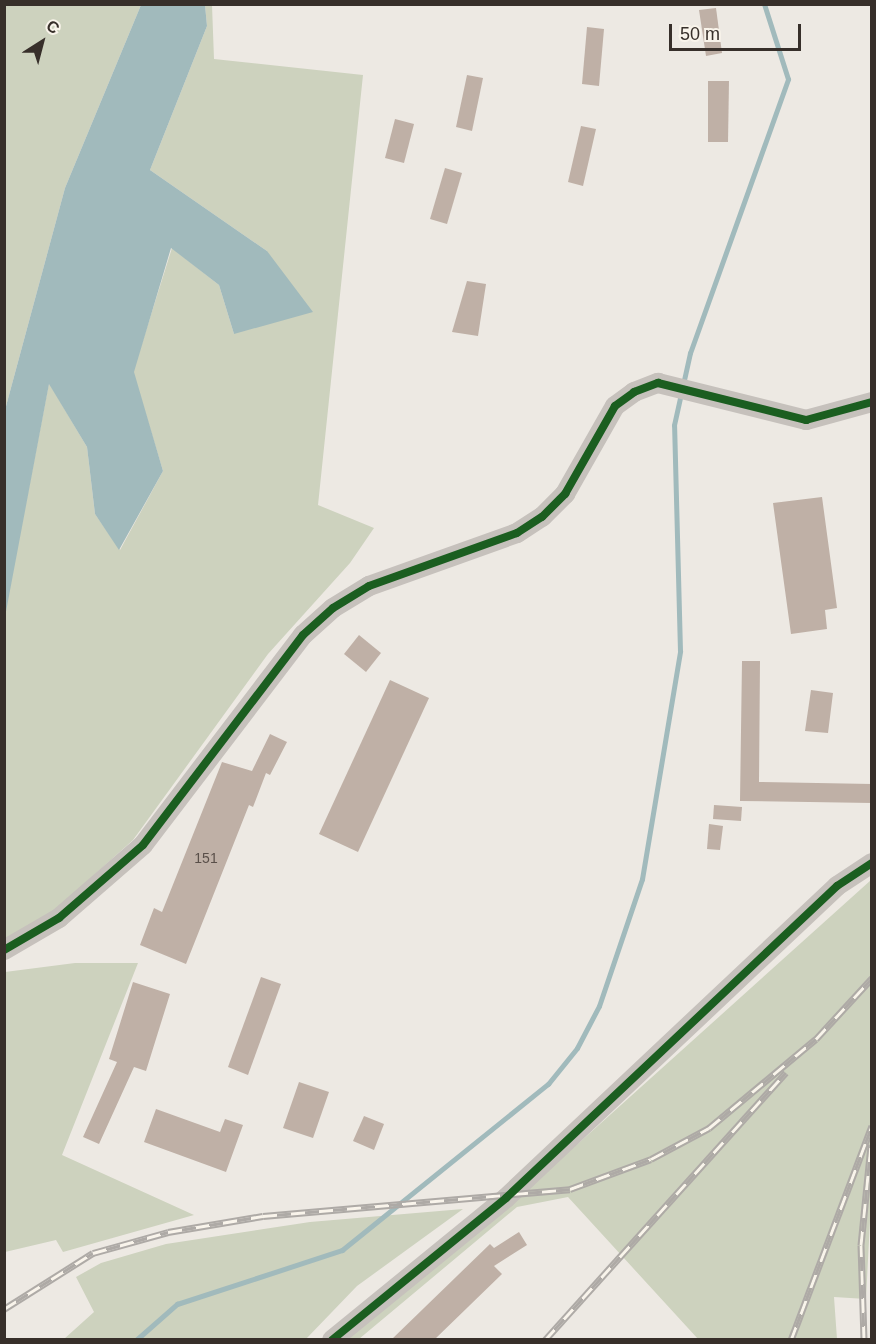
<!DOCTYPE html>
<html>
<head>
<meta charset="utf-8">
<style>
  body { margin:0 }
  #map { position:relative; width:876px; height:1344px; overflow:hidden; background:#ede9e3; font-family:Arial,sans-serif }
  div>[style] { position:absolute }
  .green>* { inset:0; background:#cdd2be }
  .water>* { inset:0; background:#a1babc }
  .stream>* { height:5px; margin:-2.5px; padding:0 2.5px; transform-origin:2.5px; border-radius:2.5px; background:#a1babc }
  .building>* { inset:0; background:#bfb0a6 }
  .minor>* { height:20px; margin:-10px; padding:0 10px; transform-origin:10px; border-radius:10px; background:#c6c1bc }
  .rail>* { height:7px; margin-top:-3.5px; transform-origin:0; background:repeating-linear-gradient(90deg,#f9f4eb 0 14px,#aeaaa6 0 28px); box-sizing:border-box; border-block:2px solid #aeaaa6 }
  .cycleway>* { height:8px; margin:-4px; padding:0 4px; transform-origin:4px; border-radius:4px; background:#1b5e20 }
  span { translate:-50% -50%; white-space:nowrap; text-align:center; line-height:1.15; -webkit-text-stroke:6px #f9f4eb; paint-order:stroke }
  .number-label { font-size:14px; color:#594f49 }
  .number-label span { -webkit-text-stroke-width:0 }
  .frame { position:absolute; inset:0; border:6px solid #372f2a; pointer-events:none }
  .north { position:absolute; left:12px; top:12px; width:60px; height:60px; -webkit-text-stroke:4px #f9f4eb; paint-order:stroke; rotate:36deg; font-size:16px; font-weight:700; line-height:24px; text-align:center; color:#372f2a }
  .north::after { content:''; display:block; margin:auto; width:21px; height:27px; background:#372f2a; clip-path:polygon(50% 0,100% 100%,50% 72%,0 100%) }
  .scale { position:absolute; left:669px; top:24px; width:132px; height:27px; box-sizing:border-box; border:3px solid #372f2a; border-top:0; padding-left:8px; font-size:18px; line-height:21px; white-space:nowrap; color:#372f2a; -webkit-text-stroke:4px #f9f4eb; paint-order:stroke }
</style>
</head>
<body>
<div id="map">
  <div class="green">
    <i style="clip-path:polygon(5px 5px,141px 5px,65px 188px,5px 410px)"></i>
    <i style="clip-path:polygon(205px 5px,212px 5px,214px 59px,363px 75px,318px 505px,374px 528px,350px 563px,268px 654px,133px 840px,45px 919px,5px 943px,4px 617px,49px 383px,87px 447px,95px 514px,120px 550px,163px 471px,133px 372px,172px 248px,219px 285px,234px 334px,267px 251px,150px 170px,207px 26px)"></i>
    <i style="clip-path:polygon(871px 880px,872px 1182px,866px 1299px,834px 1297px,837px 1339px,698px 1339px,568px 1197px,517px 1207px,359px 1339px,339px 1340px,581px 1141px)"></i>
    <i style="clip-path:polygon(75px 963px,138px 963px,62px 1155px,194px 1215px,63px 1252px,56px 1240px,5px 1252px,5px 972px)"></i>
    <i style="clip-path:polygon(463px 1209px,357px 1286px,306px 1339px,64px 1339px,94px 1312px,76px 1277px,101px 1263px,166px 1244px,310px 1222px)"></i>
  </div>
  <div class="water">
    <i style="clip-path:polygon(141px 5px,205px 5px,207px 26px,150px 170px,267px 251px,313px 312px,234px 334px,219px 285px,171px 248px,134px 372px,163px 471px,119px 550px,95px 514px,87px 447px,49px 384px,5px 617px,5px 410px,65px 188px)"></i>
  </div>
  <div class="stream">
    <i style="left:136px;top:1340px;width:55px;rotate:-41.3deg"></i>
    <i style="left:177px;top:1304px;width:174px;rotate:-18.1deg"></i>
    <i style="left:342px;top:1250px;width:265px;rotate:-38.9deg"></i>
    <i style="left:548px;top:1084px;width:46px;rotate:-51.1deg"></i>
    <i style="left:577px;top:1048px;width:47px;rotate:-62.4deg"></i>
    <i style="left:599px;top:1006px;width:134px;rotate:-71.3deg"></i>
    <i style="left:642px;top:879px;width:231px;rotate:-80.5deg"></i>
    <i style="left:680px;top:651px;width:226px;rotate:-91.5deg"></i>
    <i style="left:674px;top:425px;width:74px;rotate:-77.5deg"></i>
    <i style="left:690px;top:353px;width:291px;rotate:-70.3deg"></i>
    <i style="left:788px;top:79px;width:79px;rotate:-107.7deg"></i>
  </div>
  <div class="building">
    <i style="clip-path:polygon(716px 8px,722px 53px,706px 56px,699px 10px)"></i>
    <i style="clip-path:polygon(587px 27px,604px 29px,599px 86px,582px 84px)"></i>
    <i style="clip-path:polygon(467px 75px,483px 78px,472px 131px,456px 127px)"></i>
    <i style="clip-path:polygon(708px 81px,729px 81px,728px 142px,708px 142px)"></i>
    <i style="clip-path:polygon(395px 119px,414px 124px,404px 163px,385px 158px)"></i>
    <i style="clip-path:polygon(581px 126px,596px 129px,583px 186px,568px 182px)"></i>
    <i style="clip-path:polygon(445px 168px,462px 173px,447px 224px,430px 219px)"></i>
    <i style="clip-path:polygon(467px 281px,486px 284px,478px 336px,452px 332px)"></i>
    <i style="clip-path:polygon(822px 497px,837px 608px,825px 610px,827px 629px,791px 634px,773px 503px)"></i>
    <i style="clip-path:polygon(359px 635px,381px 653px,366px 672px,344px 654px)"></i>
    <i style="clip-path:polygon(742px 661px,760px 661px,759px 782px,872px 784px,872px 803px,740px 801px)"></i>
    <i style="clip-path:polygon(390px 680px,429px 698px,358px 852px,319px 834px)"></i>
    <i style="clip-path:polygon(811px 690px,833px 693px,828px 733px,805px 731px)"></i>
    <i style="clip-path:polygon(270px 734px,287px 742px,270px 775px,266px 773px,253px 807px,249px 805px,186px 964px,140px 945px,154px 908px,162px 912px,222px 762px,252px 771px)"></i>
    <i style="clip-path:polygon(714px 805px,742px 807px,741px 821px,713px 819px)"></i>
    <i style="clip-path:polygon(709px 824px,723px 826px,720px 850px,707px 849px)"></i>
    <i style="clip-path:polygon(261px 977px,281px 984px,248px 1075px,228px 1067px)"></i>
    <i style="clip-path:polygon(133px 982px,170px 994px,146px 1071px,134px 1067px,99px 1144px,83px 1137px,117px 1062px,109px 1059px)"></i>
    <i style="clip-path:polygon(299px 1082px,329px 1092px,313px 1138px,283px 1128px)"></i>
    <i style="clip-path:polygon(156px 1109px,220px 1132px,225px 1119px,243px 1125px,226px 1172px,144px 1142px)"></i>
    <i style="clip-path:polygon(364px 1116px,384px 1124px,374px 1150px,353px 1141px)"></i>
    <i style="clip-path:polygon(519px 1232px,527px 1245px,494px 1266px,502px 1274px,434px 1340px,391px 1340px,490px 1244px,494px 1248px)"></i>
  </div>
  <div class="minor">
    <i style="left:4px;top:950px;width:64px;rotate:-30.2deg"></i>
    <i style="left:59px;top:918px;width:111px;rotate:-41deg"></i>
    <i style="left:143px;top:845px;width:264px;rotate:-52.7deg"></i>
    <i style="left:303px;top:635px;width:40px;rotate:-42deg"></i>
    <i style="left:333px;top:608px;width:42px;rotate:-31.4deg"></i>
    <i style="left:369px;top:586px;width:157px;rotate:-19.7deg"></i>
    <i style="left:517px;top:533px;width:30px;rotate:-33deg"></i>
    <i style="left:542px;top:517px;width:33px;rotate:-45deg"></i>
    <i style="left:565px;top:494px;width:101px;rotate:-60.4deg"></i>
    <i style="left:615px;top:406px;width:24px;rotate:-36deg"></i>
    <i style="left:634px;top:392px;width:26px;rotate:-21deg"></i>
    <i style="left:658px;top:383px;width:153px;rotate:14deg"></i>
    <i style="left:806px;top:420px;width:68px;rotate:-15.3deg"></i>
    <i style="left:332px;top:1340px;width:225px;rotate:-39.2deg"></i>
    <i style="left:506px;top:1198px;width:455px;rotate:-43.3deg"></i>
    <i style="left:837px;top:886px;width:42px;rotate:-33.3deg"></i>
  </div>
  <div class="rail">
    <i style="left:4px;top:1309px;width:105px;rotate:-32.2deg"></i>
    <i style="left:93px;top:1253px;width:78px;rotate:-15.6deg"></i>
    <i style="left:168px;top:1232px;width:96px;rotate:-9.6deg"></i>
    <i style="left:263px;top:1216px;width:308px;rotate:-5deg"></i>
    <i style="left:570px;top:1189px;width:86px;rotate:-20.3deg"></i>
    <i style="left:651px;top:1159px;width:66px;rotate:-28.1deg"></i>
    <i style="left:709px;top:1128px;width:139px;rotate:-39.8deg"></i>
    <i style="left:816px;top:1039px;width:83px;rotate:-47.4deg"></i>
    <i style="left:545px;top:1340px;width:360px;rotate:-48deg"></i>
    <i style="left:791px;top:1340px;width:229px;rotate:-69.3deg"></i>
    <i style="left:864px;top:1340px;width:95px;rotate:-91.8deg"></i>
    <i style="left:861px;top:1245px;width:101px;rotate:-84.3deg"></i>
  </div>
  <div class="cycleway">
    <i style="left:4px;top:950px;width:64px;rotate:-30.2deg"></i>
    <i style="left:59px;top:918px;width:111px;rotate:-41deg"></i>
    <i style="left:143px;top:845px;width:264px;rotate:-52.7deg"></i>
    <i style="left:303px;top:635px;width:40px;rotate:-42deg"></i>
    <i style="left:333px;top:608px;width:42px;rotate:-31.4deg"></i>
    <i style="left:369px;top:586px;width:157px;rotate:-19.7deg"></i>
    <i style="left:517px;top:533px;width:30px;rotate:-33deg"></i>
    <i style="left:542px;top:517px;width:33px;rotate:-45deg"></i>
    <i style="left:565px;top:494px;width:101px;rotate:-60.4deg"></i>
    <i style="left:615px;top:406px;width:24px;rotate:-36deg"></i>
    <i style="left:634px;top:392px;width:26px;rotate:-21deg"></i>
    <i style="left:658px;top:383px;width:153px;rotate:14deg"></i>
    <i style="left:806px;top:420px;width:68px;rotate:-15.3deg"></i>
    <i style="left:332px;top:1340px;width:225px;rotate:-39.2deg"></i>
    <i style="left:506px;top:1198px;width:455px;rotate:-43.3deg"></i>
    <i style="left:837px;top:886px;width:42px;rotate:-33.3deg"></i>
  </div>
  <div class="number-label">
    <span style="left:206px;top:858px">151</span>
  </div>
  <div class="frame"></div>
  <div class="north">С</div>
  <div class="scale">50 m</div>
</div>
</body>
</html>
